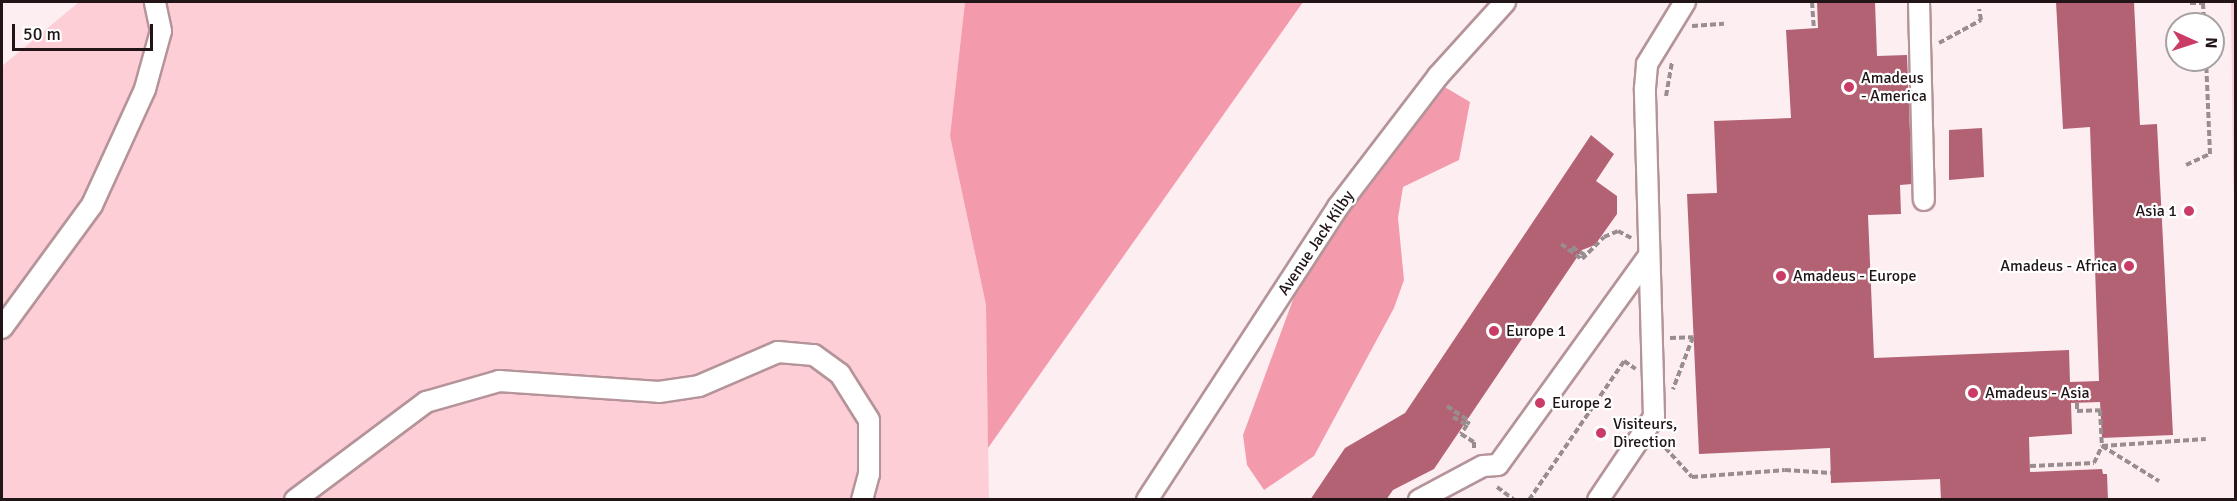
<!DOCTYPE html>
<html>
<head>
<meta charset="utf-8">
<style>
  body { margin:0 }
  #map { position:relative; width:2237px; height:501px; overflow:hidden; background:#fdeff1; font-family:Signika,sans-serif }
  div>[style] { position:absolute }
  .green>* { inset:0; background:#fdced5 }
  .forest>* { inset:0; background:#f39bac }
  .building>* { inset:0; background:#b36274 }
  .path>* { height:4px; margin-top:-2px; transform-origin:0; background:repeating-linear-gradient(90deg,#9a8d8f 0 6px,transparent 0 9px) }
  .roads { filter:drop-shadow(2px 0 #b59499) drop-shadow(-2px 0 #b59499) drop-shadow(0 2px #b59499) drop-shadow(0 -2px #b59499) }
  .minor>* { height:20px; margin:-10px; padding:0 10px; transform-origin:10px; border-radius:10px; background:#fff }
  .dots>* { width:16px; height:16px; translate:-50% -50%; box-sizing:border-box; border:3px solid #fff; border-radius:50% }
  span { translate:-50% -50%; white-space:nowrap; text-align:center; line-height:1.15; -webkit-text-stroke:4.5px #fff; paint-order:stroke }
  .poi-label { font-size:16px; color:#211518 }
  .left { translate:0 -50%; text-align:left }
  .right { translate:-100% -50%; text-align:right }
  .street-label { font-size:16px; color:#211518 }
  .frame { position:absolute; inset:0; border:3px solid #211518; pointer-events:none }
  .north { position:absolute; left:2165px; top:12px; width:60px; height:60px; box-sizing:border-box; background:#fff; border:2px solid #a6a1a3; border-radius:50%; rotate:93deg; font-size:16px; font-weight:700; line-height:24px; text-align:center; color:#211518 }
  .north::after { content:''; display:block; margin:auto; width:21px; height:27px; background:#ca3c66; clip-path:polygon(50% 0,100% 100%,50% 72%,0 100%) }
  .scale { position:absolute; left:12px; top:24px; width:141px; height:27px; box-sizing:border-box; border:3px solid #211518; border-top:0; padding-left:8px; font-size:18px; line-height:21px; white-space:nowrap; color:#211518; -webkit-text-stroke:4px #fff; paint-order:stroke }
</style>
</head>
<body>
<div id="map">
  <div class="green">
    <i style="clip-path:polygon(79px 2px,965px 2px,950px 136px,986px 305px,989px 499px,2px 499px,2px 66px)"></i>
    <i style="clip-path:polygon(2231px 2px,2236px 2px,2235px 223px,2233px 173px)"></i>
  </div>
  <div class="forest">
    <i style="clip-path:polygon(965px 2px,1303px 2px,988px 448px,986px 305px,950px 136px)"></i>
    <i style="clip-path:polygon(1443px 86px,1470px 102px,1459px 160px,1403px 187px,1398px 218px,1404px 280px,1394px 308px,1314px 456px,1264px 490px,1247px 465px,1243px 435px,1294px 297px,1335px 230px)"></i>
  </div>
  <div class="building">
    <i style="clip-path:polygon(1817px 2px,1875px 2px,1877px 56px,1907px 55px,1912px 184px,1900px 185px,1901px 214px,1868px 215px,1874px 358px,2069px 350px,2070px 382px,2099px 381px,2090px 127px,2063px 129px,2056px 2px,2134px 2px,2140px 125px,2157px 124px,2173px 435px,2102px 438px,2100px 402px,2071px 403px,2072px 434px,2029px 437px,2030px 472px,2102px 469px,2103px 474px,2107px 474px,2108px 500px,1941px 500px,1940px 479px,1831px 483px,1830px 448px,1699px 454px,1687px 194px,1717px 193px,1714px 121px,1791px 118px,1786px 30px,1818px 28px)"></i>
    <i style="clip-path:polygon(1982px 128px,1984px 177px,1949px 180px,1949px 130px)"></i>
    <i style="clip-path:polygon(1591px 135px,1614px 154px,1596px 181px,1617px 196px,1617px 214px,1595px 245px,1582px 250px,1434px 469px,1393px 490px,1386px 500px,1310px 500px,1345px 448px,1405px 413px)"></i>
  </div>
  <div class="path">
    <i style="left:1812px;top:2px;width:26px;rotate:86deg"></i>
    <i style="left:2190px;top:3px;width:13px"></i>
    <i style="left:2203px;top:3px;width:21px;rotate:87deg"></i>
    <i style="left:1692px;top:26px;width:32px;rotate:-4deg"></i>
    <i style="left:1939px;top:43px;width:48px;rotate:-28.7deg"></i>
    <i style="left:1981px;top:20px;width:11px;rotate:-100deg"></i>
    <i style="left:1666px;top:96px;width:35px;rotate:-80deg"></i>
    <i style="left:2186px;top:165px;width:26px;rotate:-25deg"></i>
    <i style="left:2210px;top:154px;width:94px;rotate:-92.4deg"></i>
    <i style="left:1561px;top:244px;width:26px;rotate:36deg"></i>
    <i style="left:1582px;top:259px;width:31px;rotate:-45deg"></i>
    <i style="left:1604px;top:237px;width:15px;rotate:-23deg"></i>
    <i style="left:1618px;top:231px;width:15px;rotate:28deg"></i>
    <i style="left:1572px;top:247px;width:15px;rotate:32deg"></i>
    <i style="left:1670px;top:338px;width:23px;rotate:-2deg"></i>
    <i style="left:1693px;top:337px;width:56px;rotate:111deg"></i>
    <i style="left:2077px;top:403px;width:8px;rotate:90deg"></i>
    <i style="left:2077px;top:411px;width:23px;rotate:-2deg"></i>
    <i style="left:2100px;top:410px;width:36px;rotate:87deg"></i>
    <i style="left:2102px;top:446px;width:67px;rotate:31.6deg"></i>
    <i style="left:1447px;top:406px;width:27px;rotate:34deg"></i>
    <i style="left:1469px;top:421px;width:4px;rotate:117deg"></i>
    <i style="left:1453px;top:417px;width:16px;rotate:30deg"></i>
    <i style="left:1467px;top:425px;width:11px;rotate:124deg"></i>
    <i style="left:1461px;top:434px;width:15px;rotate:32deg"></i>
    <i style="left:1474px;top:442px;width:9px;rotate:90deg"></i>
    <i style="left:1659px;top:441px;width:49px;rotate:47.5deg"></i>
    <i style="left:1692px;top:477px;width:93px;rotate:-4.3deg"></i>
    <i style="left:1785px;top:470px;width:46px;rotate:3.7deg"></i>
    <i style="left:2030px;top:466px;width:64px;rotate:-2.7deg"></i>
    <i style="left:2094px;top:463px;width:19px;rotate:-65deg"></i>
    <i style="left:2102px;top:446px;width:104px;rotate:-3.9deg"></i>
    <i style="left:1497px;top:487px;width:21px;rotate:37deg"></i>
    <i style="left:1529px;top:500px;width:168px;rotate:-55.6deg"></i>
    <i style="left:1624px;top:361px;width:14px;rotate:34deg"></i>
  </div>
  <div class="roads">
    <div class="minor">
      <i style="left:1919px;top:2px;width:198px;rotate:88.6deg"></i>
      <i style="left:2px;top:328px;width:152px;rotate:-53.8deg"></i>
      <i style="left:92px;top:205px;width:128px;rotate:-65.4deg"></i>
      <i style="left:145px;top:89px;width:60px;rotate:-74.6deg"></i>
      <i style="left:161px;top:31px;width:30px;rotate:-102deg"></i>
      <i style="left:295px;top:500px;width:164px;rotate:-36.8deg"></i>
      <i style="left:426px;top:402px;width:76px;rotate:-16deg"></i>
      <i style="left:499px;top:381px;width:160px;rotate:3.9deg"></i>
      <i style="left:659px;top:392px;width:40px;rotate:-8.5deg"></i>
      <i style="left:699px;top:386px;width:86px;rotate:-23.3deg"></i>
      <i style="left:778px;top:352px;width:36px;rotate:5deg"></i>
      <i style="left:814px;top:355px;width:32px;rotate:36deg"></i>
      <i style="left:840px;top:374px;width:54px;rotate:57.8deg"></i>
      <i style="left:869px;top:420px;width:54px;rotate:90deg"></i>
      <i style="left:869px;top:474px;width:27px;rotate:105deg"></i>
      <i style="left:1147px;top:500px;width:350px;rotate:-56.9deg"></i>
      <i style="left:1338px;top:207px;width:165px;rotate:-52.6deg"></i>
      <i style="left:1438px;top:76px;width:100px;rotate:-47.8deg"></i>
      <i style="left:1419px;top:500px;width:72px;rotate:-28deg"></i>
      <i style="left:1483px;top:466px;width:15px;rotate:-4deg"></i>
      <i style="left:1498px;top:465px;width:256px;rotate:-54.2deg"></i>
      <i style="left:1598px;top:500px;width:100px;rotate:-56deg"></i>
      <i style="left:1654px;top:417px;width:329px;rotate:-91.6deg"></i>
      <i style="left:1645px;top:88px;width:24px;rotate:-85deg"></i>
      <i style="left:1647px;top:64px;width:73px;rotate:-58.5deg"></i>
    </div>
  </div>
  <div class="dots">
    <i style="left:1849px;top:87px;background:#ca3c66"></i>
    <i style="left:2189px;top:211px;background:#ca3c66"></i>
    <i style="left:2129px;top:266px;background:#ca3c66"></i>
    <i style="left:1781px;top:276px;background:#ca3c66"></i>
    <i style="left:1494px;top:331px;background:#ca3c66"></i>
    <i style="left:1973px;top:393px;background:#ca3c66"></i>
    <i style="left:1540px;top:403px;background:#ca3c66"></i>
    <i style="left:1601px;top:433px;background:#ca3c66"></i>
  </div>
  <div class="poi-label">
    <span class="left" style="left:1861px;top:87px">Amadeus<br>- America</span>
    <span class="right" style="left:2177px;top:211px">Asia 1</span>
    <span class="right" style="left:2117px;top:266px">Amadeus - Africa</span>
    <span class="left" style="left:1793px;top:276px">Amadeus - Europe</span>
    <span class="left" style="left:1506px;top:331px">Europe 1</span>
    <span class="left" style="left:1985px;top:393px">Amadeus - Asia</span>
    <span class="left" style="left:1552px;top:403px">Europe 2</span>
    <span class="left" style="left:1613px;top:433px">Visiteurs,<br>Direction</span>
  </div>
  <div class="street-label">
    <span style="left:1316px;top:243px;rotate:-56deg">Avenue Jack Kilby</span>
  </div>
  <div class="frame"></div>
  <div class="north">N</div>
  <div class="scale">50 m</div>
</div>
</body>
</html>
